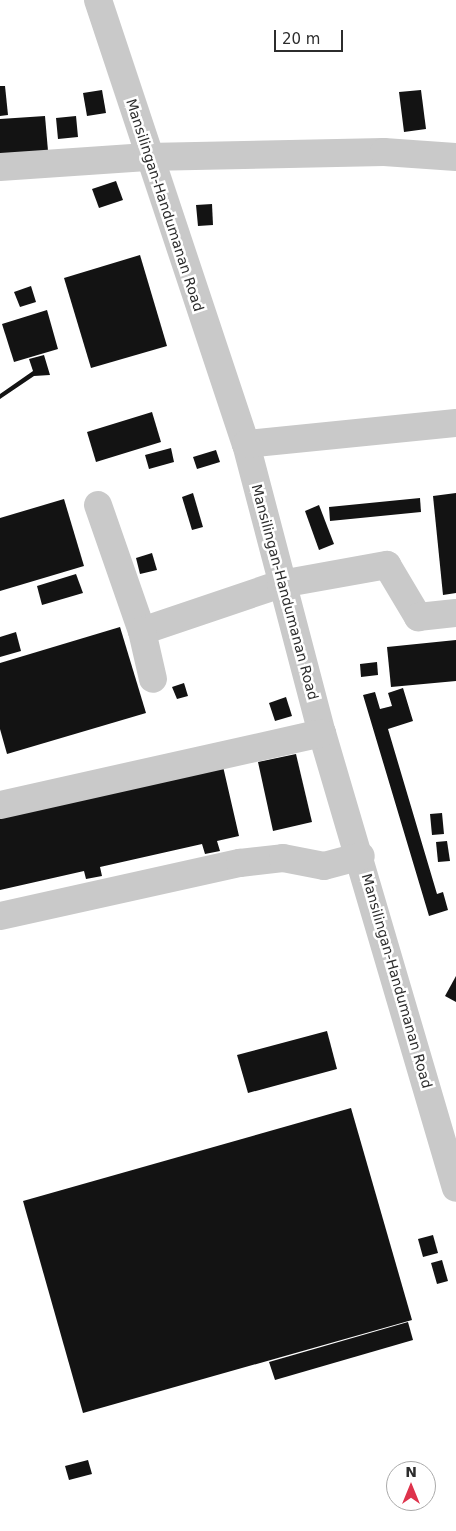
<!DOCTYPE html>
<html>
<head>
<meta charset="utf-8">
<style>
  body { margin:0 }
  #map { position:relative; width:456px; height:1531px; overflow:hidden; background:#fff; font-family:"DejaVu Sans",sans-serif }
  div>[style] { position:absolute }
  .building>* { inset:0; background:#131313 }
  .minor>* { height:28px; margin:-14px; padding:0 14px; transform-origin:14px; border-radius:14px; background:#c9c9c9 }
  span { translate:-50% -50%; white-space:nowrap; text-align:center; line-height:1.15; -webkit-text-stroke:5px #fff; paint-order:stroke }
  .street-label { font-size:14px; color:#2c2c2c }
  .north { position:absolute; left:386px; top:1461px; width:50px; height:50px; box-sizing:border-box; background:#fff; border:1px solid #ababab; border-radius:50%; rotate:0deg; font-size:14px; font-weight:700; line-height:20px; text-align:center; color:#2c2c2c }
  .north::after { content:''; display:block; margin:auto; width:18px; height:22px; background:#de334c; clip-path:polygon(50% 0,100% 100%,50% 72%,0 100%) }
  .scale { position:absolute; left:274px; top:30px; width:69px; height:22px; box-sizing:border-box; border:2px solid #2c2c2c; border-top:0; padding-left:6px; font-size:15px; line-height:18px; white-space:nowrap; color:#2c2c2c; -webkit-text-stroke:4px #fff; paint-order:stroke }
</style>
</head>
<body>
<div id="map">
  <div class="building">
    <i style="clip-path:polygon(0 86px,5px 86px,8px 115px,0 116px)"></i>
    <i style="clip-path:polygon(102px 90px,106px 113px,87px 116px,83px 93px)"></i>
    <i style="clip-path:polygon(421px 90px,426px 129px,404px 132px,399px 92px)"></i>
    <i style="clip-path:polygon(45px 116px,48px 151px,0 155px,0 119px)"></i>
    <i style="clip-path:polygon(76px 116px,78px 137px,58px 139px,56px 118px)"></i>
    <i style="clip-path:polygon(116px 181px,123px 200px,99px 208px,92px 189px)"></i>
    <i style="clip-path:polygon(212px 204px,213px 225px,198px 226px,196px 205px)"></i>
    <i style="clip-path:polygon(140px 255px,167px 346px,91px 368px,64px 278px)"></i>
    <i style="clip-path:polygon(31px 286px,36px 302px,20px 307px,14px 292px)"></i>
    <i style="clip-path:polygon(47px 310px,58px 349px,14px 362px,2px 324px)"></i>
    <i style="clip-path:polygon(44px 355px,50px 375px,34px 376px,0 399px,0 394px,33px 371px,29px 359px)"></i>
    <i style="clip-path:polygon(152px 412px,161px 442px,96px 462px,87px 432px)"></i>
    <i style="clip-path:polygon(171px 448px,174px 462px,149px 469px,145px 455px)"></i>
    <i style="clip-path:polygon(216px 450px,220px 462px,197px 469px,193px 457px)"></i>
    <i style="clip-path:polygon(193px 493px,203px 527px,192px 530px,182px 497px)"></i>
    <i style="clip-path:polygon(456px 493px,456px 593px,443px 595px,433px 496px)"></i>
    <i style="clip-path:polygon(420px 498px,421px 512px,330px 521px,329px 507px)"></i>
    <i style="clip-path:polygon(64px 499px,84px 566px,0 591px,0 518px)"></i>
    <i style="clip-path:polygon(319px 505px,334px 544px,319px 550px,305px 511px)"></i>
    <i style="clip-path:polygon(152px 553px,157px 570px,140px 574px,136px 558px)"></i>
    <i style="clip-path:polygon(76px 574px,83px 593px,42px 605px,37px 586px)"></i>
    <i style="clip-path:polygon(120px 627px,146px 713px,7px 754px,0 729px,0 663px)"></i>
    <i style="clip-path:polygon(16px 632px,21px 651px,0 657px,0 637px)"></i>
    <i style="clip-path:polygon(456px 640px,456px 681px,391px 687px,387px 647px)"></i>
    <i style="clip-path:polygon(377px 662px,378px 675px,361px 677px,360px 664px)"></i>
    <i style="clip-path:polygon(184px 683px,188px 696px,177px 699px,172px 687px)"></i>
    <i style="clip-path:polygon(403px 688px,413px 721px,388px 729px,437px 894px,443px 892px,448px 910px,429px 916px,363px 695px,375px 692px,380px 709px,392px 706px,388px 693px)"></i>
    <i style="clip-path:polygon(286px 697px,292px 716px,275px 721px,269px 703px)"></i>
    <i style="clip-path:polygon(296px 754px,312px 822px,273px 831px,258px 762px)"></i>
    <i style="clip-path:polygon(222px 762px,239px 836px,217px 841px,220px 851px,205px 854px,202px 844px,100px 867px,102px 876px,86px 879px,84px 871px,0 890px,0 812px)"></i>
    <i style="clip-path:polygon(442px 813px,444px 834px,432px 835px,430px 814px)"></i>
    <i style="clip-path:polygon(447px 841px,450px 861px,438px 862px,436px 842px)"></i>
    <i style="clip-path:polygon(456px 976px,456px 1002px,445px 996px)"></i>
    <i style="clip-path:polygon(327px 1031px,337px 1069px,248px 1093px,237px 1055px)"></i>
    <i style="clip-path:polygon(351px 1108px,412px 1320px,83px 1413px,23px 1201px)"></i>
    <i style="clip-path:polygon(433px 1235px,438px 1253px,423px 1257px,418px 1239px)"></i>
    <i style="clip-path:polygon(442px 1260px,448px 1281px,437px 1284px,431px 1263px)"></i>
    <i style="clip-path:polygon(408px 1322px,413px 1340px,275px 1380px,269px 1362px)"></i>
    <i style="clip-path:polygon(88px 1460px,92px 1474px,69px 1480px,65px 1466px)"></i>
  </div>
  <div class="minor">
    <i style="left:98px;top:0;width:468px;rotate:71.6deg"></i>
    <i style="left:246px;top:444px;width:299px;rotate:75.3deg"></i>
    <i style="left:322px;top:733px;width:474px;rotate:73.6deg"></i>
    <i style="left:0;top:167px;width:147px;rotate:-3.9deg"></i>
    <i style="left:147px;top:157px;width:237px;rotate:-1.2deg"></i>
    <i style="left:384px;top:152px;width:72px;rotate:4deg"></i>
    <i style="left:246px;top:444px;width:211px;rotate:-5.7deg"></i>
    <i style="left:98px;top:505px;width:133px;rotate:70.8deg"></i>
    <i style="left:142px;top:631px;width:147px;rotate:-18.7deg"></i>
    <i style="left:281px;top:584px;width:108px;rotate:-10.2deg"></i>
    <i style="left:387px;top:565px;width:61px;rotate:59.2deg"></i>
    <i style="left:418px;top:617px;width:38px;rotate:-6deg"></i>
    <i style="left:142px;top:631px;width:49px;rotate:77.1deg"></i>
    <i style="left:0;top:805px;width:330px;rotate:-12.6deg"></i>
    <i style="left:0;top:916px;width:246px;rotate:-12.5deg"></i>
    <i style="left:240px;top:863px;width:43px;rotate:-6.6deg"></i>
    <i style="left:283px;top:858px;width:42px;rotate:11deg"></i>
    <i style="left:324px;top:866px;width:38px;rotate:-15deg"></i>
  </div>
  <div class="street-label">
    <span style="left:165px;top:205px;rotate:72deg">Mansilingan-Handumanan Road</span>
    <span style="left:285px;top:592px;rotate:75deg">Mansilingan-Handumanan Road</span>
    <span style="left:397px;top:981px;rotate:74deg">Mansilingan-Handumanan Road</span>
  </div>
  <div class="north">N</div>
  <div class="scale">20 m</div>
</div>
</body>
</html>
